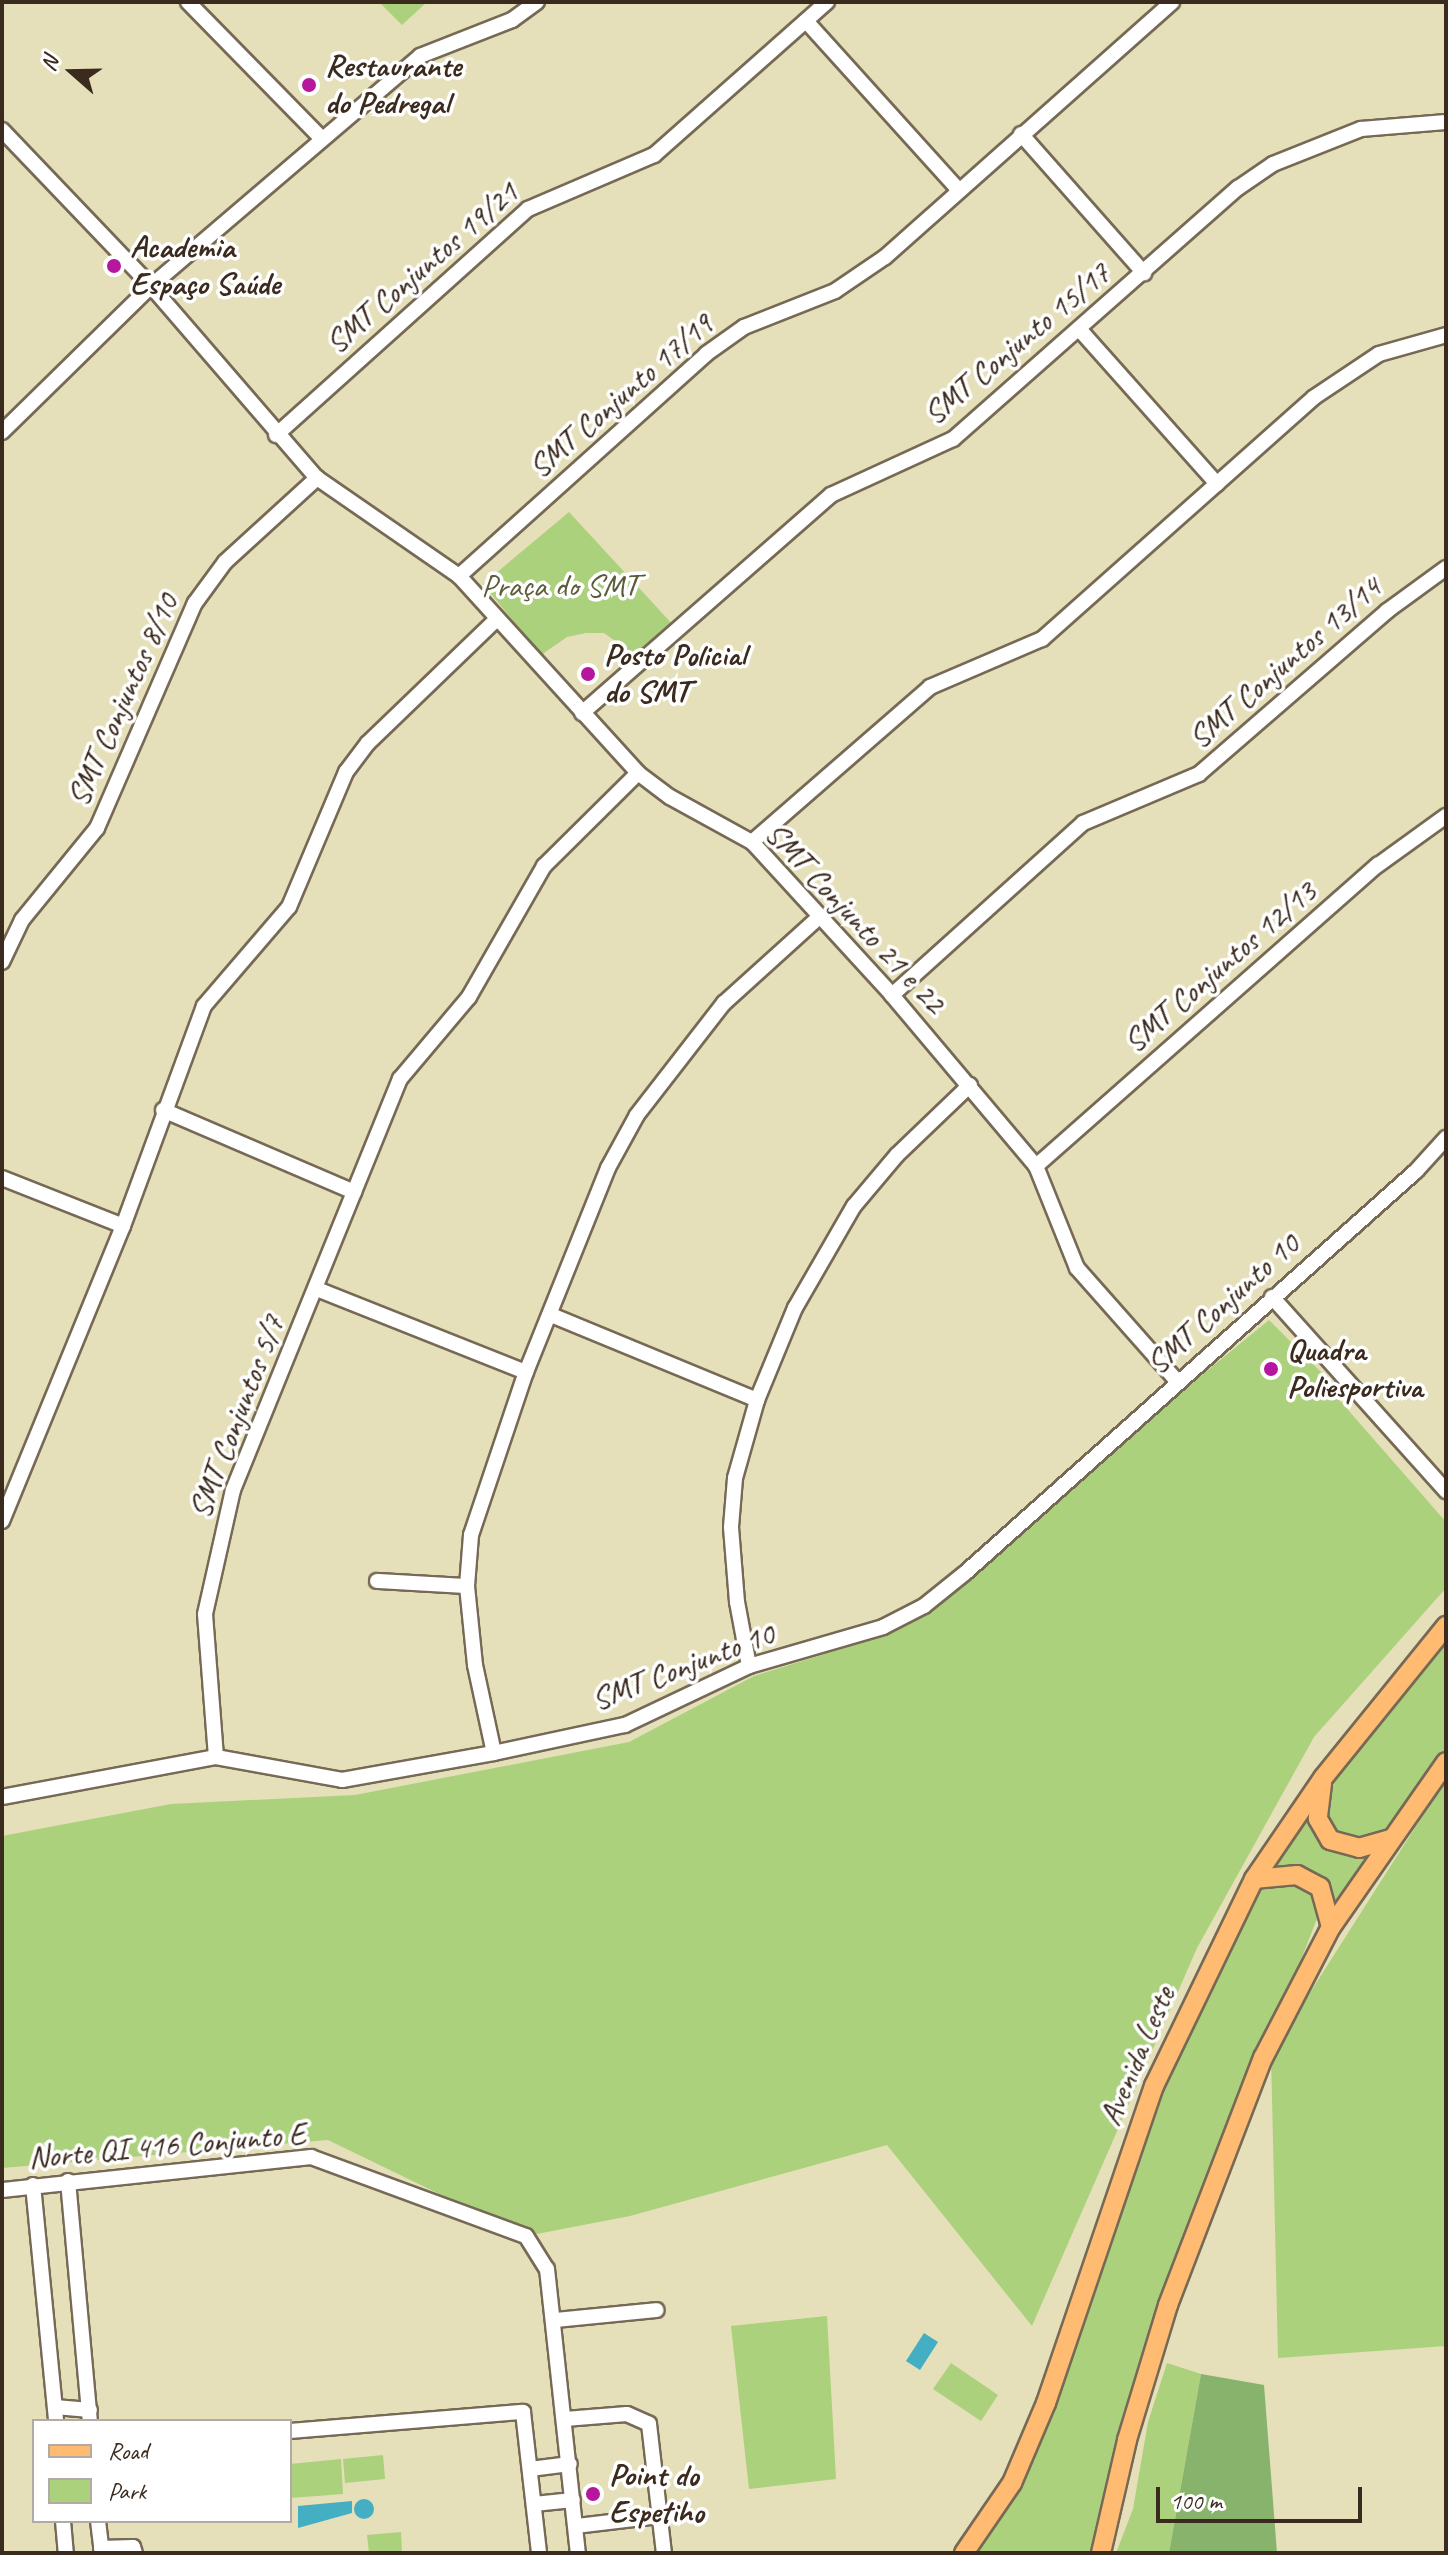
<!DOCTYPE html>
<html>
<head>
<meta charset="utf-8">
<style>
  body { margin:0 }
  #map { position:relative; width:1448px; height:2555px; overflow:hidden; background:#e5dfba; font-family:Caveat,sans-serif }
  div>[style] { position:absolute }
  .green>* { inset:0; background:#abd17c }
  .forest>* { inset:0; background:#88b36c }
  .water>* { inset:0; background:#44aec3 }
  .round { border-radius:50% }
  .roads { filter:drop-shadow(2px 0 #766955) drop-shadow(-2px 0 #766955) drop-shadow(0 2px #766955) drop-shadow(0 -2px #766955) }
  .minor>* { height:14px; margin:-7px; padding:0 7px; transform-origin:7px; border-radius:7px; background:#fff }
  .major>* { height:18px; margin:-9px; padding:0 9px; transform-origin:9px; border-radius:9px; background:#febb71 }
  .dots>* { width:22px; height:22px; translate:-50% -50%; box-sizing:border-box; border:4px solid #fff; border-radius:50% }
  span { translate:-50% -50%; white-space:nowrap; text-align:center; line-height:1.15; -webkit-text-stroke:7px #fff; paint-order:stroke }
  .poi-label { font-size:32px; color:#3b2a1e; font-weight:700 }
  .left { translate:0 -50%; text-align:left }
  .street-label { font-size:32px; color:#3b2a1e }
  .park-label { font-size:32px; color:#5d5c3a }
  .frame { position:absolute; inset:0; border:4px solid #3b2a1e; pointer-events:none }
  .legend { position:absolute; left:32px; top:2419px; width:260px; height:104px; box-sizing:border-box; background:#fff; border:2px solid #b1aaa5; margin:0; padding:10px 14px; list-style:none; font-size:24px; color:#3b2a1e }
  .legend li { display:flex; align-items:center; gap:16px; height:40px }
  .legend b { width:40px; border:2px solid #b1aaa5 }
  .north { position:absolute; left:32px; top:32px; width:80px; height:80px; -webkit-text-stroke:6px #fff; paint-order:stroke; rotate:290deg; font-size:22px; font-weight:700; line-height:32px; text-align:center; color:#3b2a1e }
  .north::after { content:''; display:block; margin:auto; width:28px; height:36px; background:#3b2a1e; clip-path:polygon(50% 0,100% 100%,50% 72%,0 100%) }
  .scale { position:absolute; left:1156px; top:2487px; width:206px; height:36px; box-sizing:border-box; border:4px solid #3b2a1e; border-top:0; padding-left:10px; font-size:24px; line-height:28px; white-space:nowrap; color:#3b2a1e; -webkit-text-stroke:6px #fff; paint-order:stroke }
</style>
</head>
<body>
<div id="map">
  <div class="green">
    <i style="clip-path:polygon(379px 2px,427px 2px,402px 25px)"></i>
    <i style="clip-path:polygon(569px 512px,675px 627px,639px 658px,604px 633px,586px 633px,567px 637px,541px 655px,483px 584px)"></i>
    <i style="clip-path:polygon(1269px 1320px,1339px 1390px,1335px 1395px,1446px 1522px,1446px 1588px,1314px 1737px,1197px 1948px,1032px 2326px,887px 2145px,630px 2216px,526px 2236px,328px 2140px,2px 2168px,2px 1836px,171px 1804px,355px 1795px,629px 1742px,754px 1676px,883px 1636px)"></i>
    <i style="clip-path:polygon(1446px 1642px,1446px 1753px,1384px 1830px,1359px 1843px,1384px 1832px,1314px 1941px,1322px 1911px,1318px 1887px,1299px 1869px,1275px 1866px,1265px 1872px,1323px 1781px)"></i>
    <i style="clip-path:polygon(1446px 1779px,1446px 2346px,1278px 2358px,1271px 2054px)"></i>
    <i style="clip-path:polygon(1275px 1869px,1316px 1888px,1320px 1911px,1166px 2305px,1099px 2553px,955px 2553px,1003px 2483px,1194px 2018px,1255px 1894px)"></i>
    <i style="clip-path:polygon(827px 2316px,836px 2479px,749px 2489px,731px 2326px)"></i>
    <i style="clip-path:polygon(951px 2363px,998px 2395px,981px 2421px,933px 2389px)"></i>
    <i style="clip-path:polygon(1167px 2363px,1201px 2374px,1169px 2553px,1116px 2553px,1133px 2509px,1148px 2422px)"></i>
    <i style="clip-path:polygon(383px 2455px,385px 2479px,345px 2483px,343px 2459px)"></i>
    <i style="clip-path:polygon(341px 2459px,343px 2494px,290px 2498px,290px 2464px)"></i>
    <i style="clip-path:polygon(401px 2532px,402px 2553px,369px 2553px,367px 2535px)"></i>
  </div>
  <div class="forest">
    <i style="clip-path:polygon(1201px 2374px,1264px 2385px,1277px 2553px,1169px 2553px)"></i>
  </div>
  <div class="water">
    <i style="clip-path:polygon(924px 2333px,938px 2342px,920px 2370px,906px 2361px)"></i>
    <i class="round" style="left:354px;top:2499px;width:20px;height:20px"></i>
    <i style="clip-path:polygon(352px 2501px,352px 2513px,298px 2528px,298px 2506px)"></i>
  </div>
  <div class="roads">
    <div class="minor">
      <i style="left:188px;top:2px;width:190px;rotate:45.6deg"></i>
      <i style="left:806px;top:21px;width:227px;rotate:47.9deg"></i>
      <i style="left:2px;top:130px;width:216px;rotate:46.3deg"></i>
      <i style="left:151px;top:286px;width:254px;rotate:49.2deg"></i>
      <i style="left:317px;top:478px;width:173px;rotate:34.6deg"></i>
      <i style="left:459px;top:576px;width:266px;rotate:47.7deg"></i>
      <i style="left:638px;top:773px;width:40px;rotate:37deg"></i>
      <i style="left:670px;top:797px;width:94px;rotate:28.8deg"></i>
      <i style="left:752px;top:842px;width:207px;rotate:47.5deg"></i>
      <i style="left:892px;top:995px;width:224px;rotate:49.9deg"></i>
      <i style="left:1036px;top:1166px;width:110px;rotate:68.1deg"></i>
      <i style="left:1077px;top:1268px;width:152px;rotate:48.5deg"></i>
      <i style="left:1021px;top:134px;width:186px;rotate:48.5deg"></i>
      <i style="left:1080px;top:330px;width:206px;rotate:48.3deg"></i>
      <i style="left:2px;top:432px;width:209px;rotate:-44.4deg"></i>
      <i style="left:151px;top:286px;width:354px;rotate:-40.5deg"></i>
      <i style="left:420px;top:56px;width:99px;rotate:-21.4deg"></i>
      <i style="left:512px;top:20px;width:31px;rotate:-36deg"></i>
      <i style="left:276px;top:435px;width:338px;rotate:-41.9deg"></i>
      <i style="left:528px;top:209px;width:137px;rotate:-23.2deg"></i>
      <i style="left:654px;top:155px;width:231px;rotate:-41.5deg"></i>
      <i style="left:459px;top:576px;width:332px;rotate:-41.9deg"></i>
      <i style="left:706px;top:354px;width:47px;rotate:-35.4deg"></i>
      <i style="left:744px;top:327px;width:98px;rotate:-21.6deg"></i>
      <i style="left:835px;top:291px;width:60px;rotate:-34.2deg"></i>
      <i style="left:885px;top:257px;width:384px;rotate:-41.6deg"></i>
      <i style="left:582px;top:713px;width:331px;rotate:-41.2deg"></i>
      <i style="left:831px;top:495px;width:134px;rotate:-24.7deg"></i>
      <i style="left:953px;top:439px;width:380px;rotate:-41.4deg"></i>
      <i style="left:1238px;top:188px;width:42px;rotate:-34.4deg"></i>
      <i style="left:1273px;top:164px;width:95px;rotate:-21.7deg"></i>
      <i style="left:1361px;top:129px;width:85px;rotate:-4.7deg"></i>
      <i style="left:752px;top:842px;width:236px;rotate:-41deg"></i>
      <i style="left:930px;top:687px;width:122px;rotate:-23.2deg"></i>
      <i style="left:1042px;top:639px;width:363px;rotate:-41.6deg"></i>
      <i style="left:1313px;top:398px;width:79px;rotate:-33.7deg"></i>
      <i style="left:1379px;top:354px;width:70px;rotate:-15.8deg"></i>
      <i style="left:2px;top:962px;width:47px;rotate:-64.5deg"></i>
      <i style="left:22px;top:920px;width:119px;rotate:-50.8deg"></i>
      <i style="left:97px;top:828px;width:245px;rotate:-66.5deg"></i>
      <i style="left:195px;top:603px;width:51px;rotate:-53.8deg"></i>
      <i style="left:225px;top:562px;width:125px;rotate:-42.4deg"></i>
      <i style="left:892px;top:995px;width:257px;rotate:-42deg"></i>
      <i style="left:1083px;top:823px;width:126px;rotate:-22.9deg"></i>
      <i style="left:1199px;top:774px;width:249px;rotate:-40.9deg"></i>
      <i style="left:1387px;top:611px;width:73px;rotate:-36.1deg"></i>
      <i style="left:163px;top:1110px;width:208px;rotate:23.2deg"></i>
      <i style="left:1036px;top:1166px;width:456px;rotate:-41.4deg"></i>
      <i style="left:1378px;top:865px;width:84px;rotate:-35.8deg"></i>
      <i style="left:2px;top:1178px;width:130px;rotate:21.6deg"></i>
      <i style="left:317px;top:1289px;width:225px;rotate:21.7deg"></i>
      <i style="left:1272px;top:1297px;width:261px;rotate:48.1deg"></i>
      <i style="left:551px;top:1315px;width:223px;rotate:22.4deg"></i>
      <i style="left:2px;top:1521px;width:319px;rotate:-67.7deg"></i>
      <i style="left:123px;top:1226px;width:234px;rotate:-69.8deg"></i>
      <i style="left:204px;top:1006px;width:130px;rotate:-49.4deg"></i>
      <i style="left:289px;top:907px;width:147px;rotate:-67.1deg"></i>
      <i style="left:346px;top:772px;width:36px;rotate:-53deg"></i>
      <i style="left:368px;top:743px;width:179px;rotate:-43.9deg"></i>
      <i style="left:377px;top:1581px;width:90px;rotate:3.2deg"></i>
      <i style="left:749px;top:1666px;width:65px;rotate:-100.6deg"></i>
      <i style="left:737px;top:1602px;width:75px;rotate:-94.6deg"></i>
      <i style="left:731px;top:1527px;width:49px;rotate:-85.3deg"></i>
      <i style="left:735px;top:1478px;width:81px;rotate:-74.2deg"></i>
      <i style="left:757px;top:1400px;width:100px;rotate:-67.6deg"></i>
      <i style="left:795px;top:1308px;width:118px;rotate:-60deg"></i>
      <i style="left:854px;top:1206px;width:67px;rotate:-49.9deg"></i>
      <i style="left:897px;top:1155px;width:101px;rotate:-43.8deg"></i>
      <i style="left:494px;top:1753px;width:90px;rotate:-102.2deg"></i>
      <i style="left:475px;top:1665px;width:79px;rotate:-95.8deg"></i>
      <i style="left:467px;top:1586px;width:51px;rotate:-85.5deg"></i>
      <i style="left:471px;top:1535px;width:172px;rotate:-71.4deg"></i>
      <i style="left:526px;top:1372px;width:220px;rotate:-68.1deg"></i>
      <i style="left:608px;top:1168px;width:60px;rotate:-61.3deg"></i>
      <i style="left:637px;top:1115px;width:142px;rotate:-52.2deg"></i>
      <i style="left:724px;top:1003px;width:127px;rotate:-42.1deg"></i>
      <i style="left:216px;top:1757px;width:143px;rotate:-94.4deg"></i>
      <i style="left:205px;top:1614px;width:127px;rotate:-77.3deg"></i>
      <i style="left:233px;top:1490px;width:444px;rotate:-67.9deg"></i>
      <i style="left:400px;top:1079px;width:107px;rotate:-49.9deg"></i>
      <i style="left:469px;top:997px;width:151px;rotate:-60.2deg"></i>
      <i style="left:544px;top:866px;width:132px;rotate:-44.7deg"></i>
      <i style="left:2px;top:1797px;width:218px;rotate:-10.6deg"></i>
      <i style="left:216px;top:1757px;width:128px;rotate:10.3deg"></i>
      <i style="left:342px;top:1780px;width:154px;rotate:-10.1deg"></i>
      <i style="left:494px;top:1753px;width:134px;rotate:-12.1deg"></i>
      <i style="left:625px;top:1725px;width:137px;rotate:-25.4deg"></i>
      <i style="left:749px;top:1666px;width:140px;rotate:-16.2deg"></i>
      <i style="left:883px;top:1627px;width:46px;rotate:-27.1deg"></i>
      <i style="left:924px;top:1606px;width:53px;rotate:-38.8deg"></i>
      <i style="left:965px;top:1573px;width:604px;rotate:-41.71deg"></i>
      <i style="left:1416px;top:1171px;width:45px;rotate:-47.7deg"></i>
      <i style="left:68px;top:2181px;width:241px;rotate:84.8deg"></i>
      <i style="left:33px;top:2185px;width:237px;rotate:84.4deg"></i>
      <i style="left:2px;top:2190px;width:311px;rotate:-6.1deg"></i>
      <i style="left:311px;top:2157px;width:229px;rotate:20.2deg"></i>
      <i style="left:526px;top:2236px;width:39px;rotate:58deg"></i>
      <i style="left:547px;top:2269px;width:286px;rotate:83.8deg"></i>
      <i style="left:555px;top:2320px;width:102px;rotate:-5.6deg"></i>
      <i style="left:55px;top:2407px;width:35px;rotate:5deg"></i>
      <i style="left:565px;top:2419px;width:62px;rotate:-4.6deg"></i>
      <i style="left:627px;top:2414px;width:24px;rotate:24deg"></i>
      <i style="left:649px;top:2424px;width:130px;rotate:83.4deg"></i>
      <i style="left:290px;top:2431px;width:234px;rotate:-4.7deg"></i>
      <i style="left:523px;top:2412px;width:142px;rotate:83.5deg"></i>
      <i style="left:530px;top:2469px;width:40px;rotate:-7.1deg"></i>
      <i style="left:534px;top:2504px;width:39px;rotate:-6deg"></i>
      <i style="left:63px;top:2521px;width:32px;rotate:85deg"></i>
      <i style="left:98px;top:2521px;width:32px;rotate:83deg"></i>
      <i style="left:576px;top:2526px;width:85px;rotate:-6.8deg"></i>
      <i style="left:101px;top:2548px;width:32px;rotate:-2deg"></i>
      <i style="left:133px;top:2547px;width:6px;rotate:72deg"></i>
    </div>
    <div class="major">
      <i style="left:1322px;top:1784px;width:35px;rotate:97deg"></i>
      <i style="left:1318px;top:1819px;width:24px;rotate:60deg"></i>
      <i style="left:1330px;top:1840px;width:30px;rotate:15deg"></i>
      <i style="left:1359px;top:1848px;width:32px;rotate:-16deg"></i>
      <i style="left:1254px;top:1879px;width:43px;rotate:-5.3deg"></i>
      <i style="left:1297px;top:1875px;width:26px;rotate:28deg"></i>
      <i style="left:1320px;top:1887px;width:41px;rotate:74.6deg"></i>
      <i style="left:964px;top:2553px;width:85px;rotate:-55.6deg"></i>
      <i style="left:1012px;top:2483px;width:87px;rotate:-67deg"></i>
      <i style="left:1046px;top:2403px;width:335px;rotate:-71.2deg"></i>
      <i style="left:1154px;top:2086px;width:230px;rotate:-64.2deg"></i>
      <i style="left:1254px;top:1879px;width:122px;rotate:-55.7deg"></i>
      <i style="left:1323px;top:1778px;width:196px;rotate:-51deg"></i>
      <i style="left:1101px;top:2553px;width:116px;rotate:-77deg"></i>
      <i style="left:1127px;top:2440px;width:141px;rotate:-73.1deg"></i>
      <i style="left:1168px;top:2305px;width:265px;rotate:-69deg"></i>
      <i style="left:1263px;top:2058px;width:148px;rotate:-62.6deg"></i>
      <i style="left:1331px;top:1927px;width:201px;rotate:-55.1deg"></i>
    </div>
  </div>
  <div class="dots">
    <i style="left:309px;top:85px;background:#b5179e"></i>
    <i style="left:114px;top:266px;background:#b5179e"></i>
    <i style="left:588px;top:674px;background:#b5179e"></i>
    <i style="left:1271px;top:1369px;background:#b5179e"></i>
    <i style="left:593px;top:2494px;background:#b5179e"></i>
  </div>
  <div class="poi-label">
    <span class="left" style="left:325px;top:85px">Restaurante<br>do Pedregal</span>
    <span class="left" style="left:130px;top:266px">Academia<br>Espaço Saúde</span>
    <span class="left" style="left:604px;top:674px">Posto Policial<br>do SMT</span>
    <span class="left" style="left:1287px;top:1369px">Quadra<br>Poliesportiva</span>
    <span class="left" style="left:609px;top:2494px">Point do<br>Espetiho</span>
  </div>
  <div class="street-label">
    <span style="left:422px;top:268px;rotate:-41deg">SMT Conjuntos 19/21</span>
    <span style="left:1017px;top:344px;rotate:-40deg">SMT Conjunto 15/17</span>
    <span style="left:621px;top:396px;rotate:-41deg">SMT Conjunto 17/19</span>
    <span style="left:1285px;top:663px;rotate:-41deg">SMT Conjuntos 13/14</span>
    <span style="left:123px;top:700px;rotate:-66deg">SMT Conjuntos 8/10</span>
    <span style="left:855px;top:918px;rotate:47deg">SMT Conjunto 21 e 22</span>
    <span style="left:1220px;top:967px;rotate:-41deg">SMT Conjuntos 12/13</span>
    <span style="left:1223px;top:1304px;rotate:-42deg">SMT Conjunto 10</span>
    <span style="left:237px;top:1417px;rotate:-69deg">SMT Conjuntos 5/7</span>
    <span style="left:683px;top:1667px;rotate:-21deg">SMT Conjunto 10</span>
    <span style="left:1137px;top:2056px;rotate:-67deg">Avenida Leste</span>
    <span style="left:167px;top:2146px;rotate:-5deg">Norte QI 416 Conjunto E</span>
  </div>
  <div class="park-label">
    <span style="left:560px;top:586px">Praça do SMT</span>
  </div>
  <div class="frame"></div>
  <ul class="legend">
  <li><b style="height:10px;background:#febb71"></b>Road</li>
  <li><b style="height:22px;background:#abd17c"></b>Park</li>
  </ul>
  <div class="north">N</div>
  <div class="scale">100 m</div>
</div>
</body>
</html>
